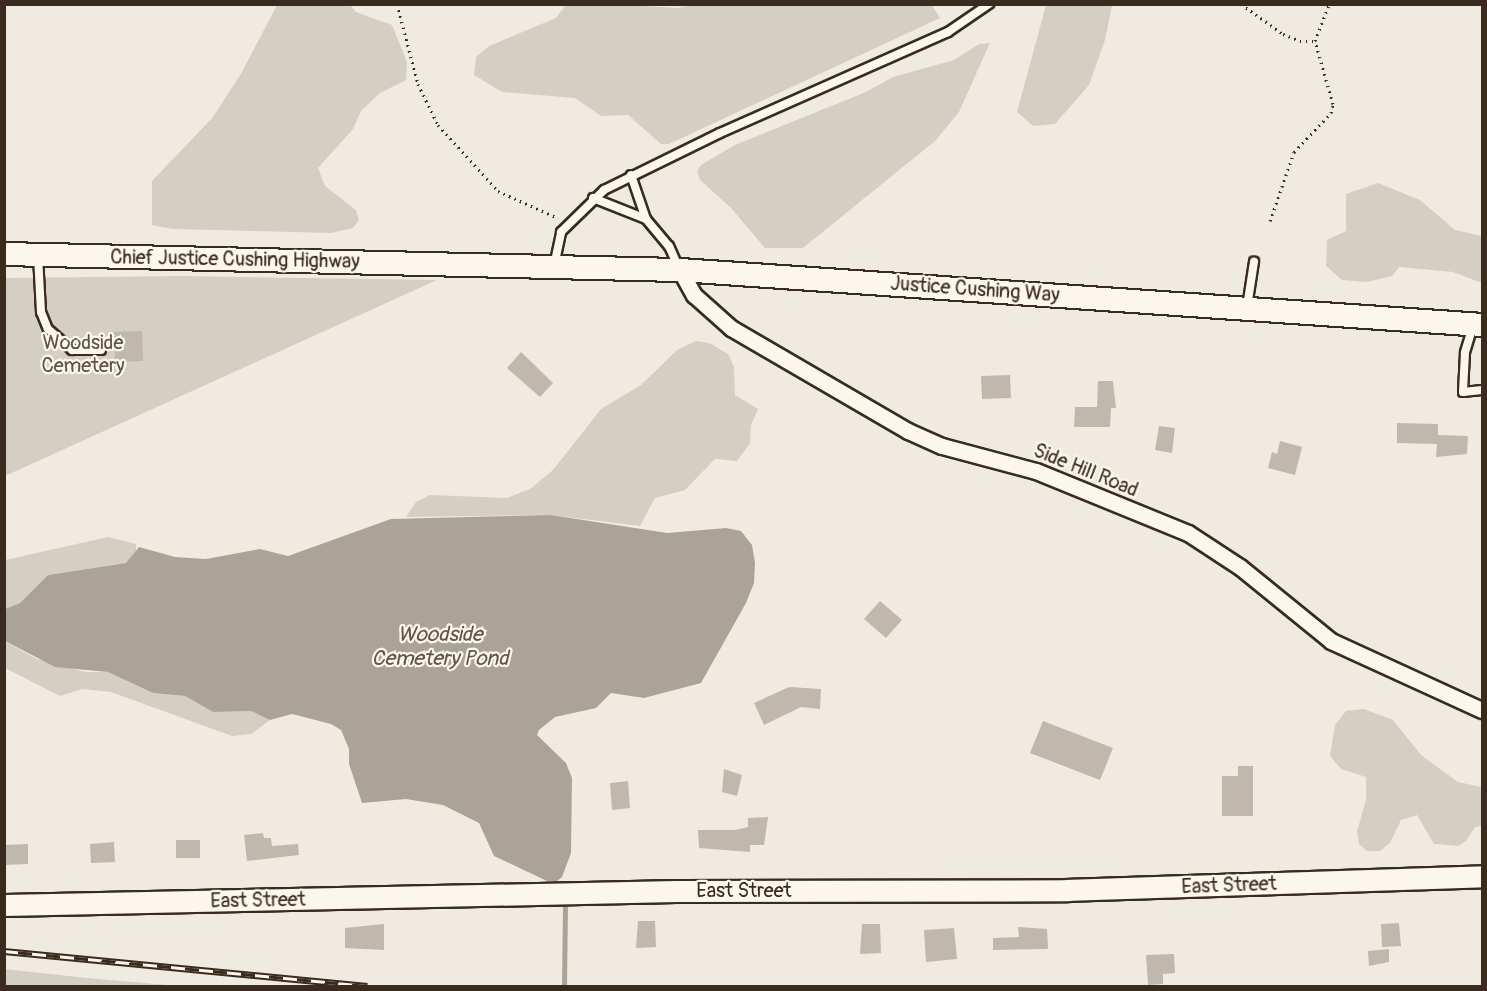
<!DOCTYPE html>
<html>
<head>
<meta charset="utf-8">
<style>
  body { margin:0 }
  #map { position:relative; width:1487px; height:991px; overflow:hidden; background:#f0ebe0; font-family:Pangolin,sans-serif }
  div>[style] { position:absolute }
  .green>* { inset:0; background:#d5cec3 }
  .water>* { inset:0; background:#aca397 }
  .stream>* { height:5px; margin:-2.5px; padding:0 2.5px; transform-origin:2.5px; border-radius:2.5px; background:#aca397 }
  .building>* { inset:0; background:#c0b8ad }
  .path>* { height:3px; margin-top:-1.5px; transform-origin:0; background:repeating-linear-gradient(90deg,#3b2a1e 0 1.5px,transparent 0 6px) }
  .roads { filter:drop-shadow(2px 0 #3b2a1e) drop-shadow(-2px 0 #3b2a1e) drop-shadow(0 2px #3b2a1e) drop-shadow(0 -2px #3b2a1e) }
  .service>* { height:8px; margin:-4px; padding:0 4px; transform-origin:4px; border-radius:4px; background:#fbf7ec }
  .minor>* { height:15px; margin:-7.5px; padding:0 7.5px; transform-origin:7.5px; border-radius:7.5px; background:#fbf7ec }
  .secondary>* { height:21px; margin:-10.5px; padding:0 10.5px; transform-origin:10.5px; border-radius:10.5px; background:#fbf7ec }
  .primary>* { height:22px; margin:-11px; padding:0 11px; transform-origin:11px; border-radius:11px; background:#fbf7ec }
  .rail>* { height:7px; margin-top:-3.5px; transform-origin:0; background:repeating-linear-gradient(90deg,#fbf7ec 0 14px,#3b2a1e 0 28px); box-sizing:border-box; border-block:2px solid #3b2a1e }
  span { translate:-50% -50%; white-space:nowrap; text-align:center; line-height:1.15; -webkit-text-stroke:4.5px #fbf7ec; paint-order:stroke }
  .street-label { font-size:20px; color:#3b2a1e }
  .park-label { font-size:20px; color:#625347 }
  .water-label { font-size:21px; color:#635448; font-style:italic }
  .frame { position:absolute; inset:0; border:6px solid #3b2a1e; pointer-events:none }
</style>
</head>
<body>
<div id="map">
  <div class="green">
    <i style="clip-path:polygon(277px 5px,350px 5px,356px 12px,392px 25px,407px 62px,406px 80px,380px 93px,361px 111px,353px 129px,318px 168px,325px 186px,356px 210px,359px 220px,353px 228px,331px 233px,172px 229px,152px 225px,152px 181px,213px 117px,242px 72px)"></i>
    <i style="clip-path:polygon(630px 5px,676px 8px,700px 4px,931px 4px,940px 18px,669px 144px,661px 144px,628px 115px,601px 116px,575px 98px,502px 92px,474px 75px,476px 57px,489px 46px,556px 18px,566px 5px)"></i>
    <i style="clip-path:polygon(1046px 5px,1112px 5px,1105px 40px,1089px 85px,1055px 124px,1033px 126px,1017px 112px)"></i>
    <i style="clip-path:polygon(990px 43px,959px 112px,935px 141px,803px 248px,765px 248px,730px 207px,700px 180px,697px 171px,701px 165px,735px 145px,866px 92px,893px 77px,954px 60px,979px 44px)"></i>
    <i style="clip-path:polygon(1378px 183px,1420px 200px,1455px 230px,1482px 236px,1482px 283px,1453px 272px,1399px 267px,1392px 276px,1367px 282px,1342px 280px,1326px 266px,1327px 240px,1346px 231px,1346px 194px)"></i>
    <i style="clip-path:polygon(182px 276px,437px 280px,5px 476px,4px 278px)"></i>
    <i style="clip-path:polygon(696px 341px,709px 343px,728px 354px,734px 367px,735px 395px,758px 409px,751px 425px,750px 443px,737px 461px,715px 459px,685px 490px,655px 498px,640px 526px,551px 515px,406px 517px,416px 502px,430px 495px,507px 498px,530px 489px,553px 470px,601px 409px,641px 385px,677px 350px)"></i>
    <i style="clip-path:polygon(108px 537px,136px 544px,136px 554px,126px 563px,48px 575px,20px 603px,5px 609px,5px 560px)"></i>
    <i style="clip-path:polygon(4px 641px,37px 659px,85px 672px,108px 672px,153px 693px,185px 696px,213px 712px,251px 711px,270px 720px,251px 734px,232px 736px,111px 692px,82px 689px,60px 696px,5px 668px)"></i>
    <i style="clip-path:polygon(1364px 709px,1393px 720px,1421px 755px,1458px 782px,1482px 787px,1482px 826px,1475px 827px,1466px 841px,1458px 846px,1434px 844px,1417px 815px,1401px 820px,1390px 843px,1380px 851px,1367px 851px,1359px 844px,1357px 832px,1366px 799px,1366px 777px,1341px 769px,1330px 756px,1335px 725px,1346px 711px)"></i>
    <i style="clip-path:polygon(4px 969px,87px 978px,179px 986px,5px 986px)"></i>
  </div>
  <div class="water">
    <i style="clip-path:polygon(551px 515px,667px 533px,726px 528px,741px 531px,752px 545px,755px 563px,754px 583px,746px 603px,701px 683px,644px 698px,611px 693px,596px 708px,555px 717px,539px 730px,537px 735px,566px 763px,572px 778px,571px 853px,562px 877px,557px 881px,547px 881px,494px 856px,479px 823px,443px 805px,406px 799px,362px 803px,349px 764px,349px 749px,341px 730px,331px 724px,292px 714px,270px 720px,251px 711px,213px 712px,185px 696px,153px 693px,108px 672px,55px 667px,5px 641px,5px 609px,20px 603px,48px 575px,126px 563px,139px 547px,175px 557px,206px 559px,260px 549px,288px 556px,391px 519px)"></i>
  </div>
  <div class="stream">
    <i style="left:564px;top:986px;width:79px;rotate:-89.3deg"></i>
  </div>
  <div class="building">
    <i style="clip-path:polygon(142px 331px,143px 361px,115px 362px,114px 332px)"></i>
    <i style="clip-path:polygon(521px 352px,553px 383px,540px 397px,507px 368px)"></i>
    <i style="clip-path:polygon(1010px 375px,1011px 398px,982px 399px,981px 376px)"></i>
    <i style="clip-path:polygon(1098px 381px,1113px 381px,1116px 408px,1111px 408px,1110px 427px,1074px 427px,1075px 407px,1097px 407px)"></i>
    <i style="clip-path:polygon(1397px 423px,1438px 424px,1438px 435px,1468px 436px,1467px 454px,1436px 457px,1437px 444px,1397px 443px)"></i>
    <i style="clip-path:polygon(1159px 426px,1175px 428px,1172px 453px,1155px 450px)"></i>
    <i style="clip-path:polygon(1280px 441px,1302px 447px,1295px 475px,1268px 468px,1272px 452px,1277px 454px)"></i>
    <i style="clip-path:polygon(880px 601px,902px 620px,886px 638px,864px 619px)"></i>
    <i style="clip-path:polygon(789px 687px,821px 689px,820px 709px,801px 707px,764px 725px,754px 703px)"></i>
    <i style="clip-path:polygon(1043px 721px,1113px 748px,1100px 780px,1030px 753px)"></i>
    <i style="clip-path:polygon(1238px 766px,1253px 766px,1253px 816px,1222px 816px,1222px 776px,1238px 776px)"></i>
    <i style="clip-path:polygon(724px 769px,742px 775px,737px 796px,722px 792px)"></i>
    <i style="clip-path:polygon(628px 781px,630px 808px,612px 810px,610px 783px)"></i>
    <i style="clip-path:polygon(768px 817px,764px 845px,750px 845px,750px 852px,699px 848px,698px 830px,735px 830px,748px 827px,748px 818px)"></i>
    <i style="clip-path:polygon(263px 833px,264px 838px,271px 838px,272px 846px,298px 844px,299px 855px,247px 861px,244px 835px)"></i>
    <i style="clip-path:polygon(176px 840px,200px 840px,200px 858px,176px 858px)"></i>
    <i style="clip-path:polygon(114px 842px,115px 862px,91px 863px,90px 844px)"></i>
    <i style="clip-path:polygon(28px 844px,28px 864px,4px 865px,4px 845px)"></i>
    <i style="clip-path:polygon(638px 921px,655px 921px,656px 947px,636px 948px)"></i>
    <i style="clip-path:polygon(1399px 923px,1401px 946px,1382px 947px,1381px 924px)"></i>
    <i style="clip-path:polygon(384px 924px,384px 950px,345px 948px,345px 928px)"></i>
    <i style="clip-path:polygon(862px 924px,880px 924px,881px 953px,860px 954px)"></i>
    <i style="clip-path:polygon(1018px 927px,1047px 929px,1048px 949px,993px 950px,993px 938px,1019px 937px)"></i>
    <i style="clip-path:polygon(954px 928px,957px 959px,926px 962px,924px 930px)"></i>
    <i style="clip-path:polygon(1389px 949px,1389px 962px,1369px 966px,1368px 951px)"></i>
    <i style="clip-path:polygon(1174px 954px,1175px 973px,1163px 974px,1163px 984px,1148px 985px,1146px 955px)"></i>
  </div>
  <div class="path">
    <i style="left:397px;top:4px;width:83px;rotate:75.3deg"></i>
    <i style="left:418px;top:84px;width:46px;rotate:64deg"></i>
    <i style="left:438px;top:125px;width:89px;rotate:47.7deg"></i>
    <i style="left:498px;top:191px;width:66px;rotate:24.2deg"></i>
    <i style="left:1241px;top:4px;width:52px;rotate:35.5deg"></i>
    <i style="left:1283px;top:34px;width:18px;rotate:22deg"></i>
    <i style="left:1300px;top:41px;width:15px"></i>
    <i style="left:1270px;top:221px;width:73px;rotate:-70.8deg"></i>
    <i style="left:1294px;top:152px;width:54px;rotate:-46.5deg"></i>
    <i style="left:1331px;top:113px;width:9px;rotate:-77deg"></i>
    <i style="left:1333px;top:104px;width:66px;rotate:-105.9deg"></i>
    <i style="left:1315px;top:41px;width:40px;rotate:-69deg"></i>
  </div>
  <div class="roads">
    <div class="service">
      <i style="left:631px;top:175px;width:46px;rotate:71.2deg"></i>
      <i style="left:646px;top:219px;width:35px;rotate:50deg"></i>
      <i style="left:669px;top:246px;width:22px;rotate:66deg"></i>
      <i style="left:593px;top:198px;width:57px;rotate:21.6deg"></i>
      <i style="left:38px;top:256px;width:56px;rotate:86.9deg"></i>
      <i style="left:41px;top:312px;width:18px;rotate:68deg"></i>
      <i style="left:48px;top:329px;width:32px;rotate:41deg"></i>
      <i style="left:72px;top:350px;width:29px"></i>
      <i style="left:554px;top:266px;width:35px;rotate:-78deg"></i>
      <i style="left:561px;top:232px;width:60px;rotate:-44.3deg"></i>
      <i style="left:604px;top:190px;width:129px;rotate:-26.2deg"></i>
      <i style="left:720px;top:133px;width:249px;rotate:-23.9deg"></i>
      <i style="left:948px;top:32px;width:50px;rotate:-34.3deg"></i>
      <i style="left:1247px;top:307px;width:46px;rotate:-81.2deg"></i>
      <i style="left:1473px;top:326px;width:28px;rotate:107deg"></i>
      <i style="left:1465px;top:353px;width:39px;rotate:93deg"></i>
      <i style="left:1463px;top:392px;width:19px;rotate:-6deg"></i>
    </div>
    <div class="minor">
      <i style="left:680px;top:270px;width:29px;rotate:61deg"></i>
      <i style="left:694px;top:295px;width:50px;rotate:41.7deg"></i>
      <i style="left:731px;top:328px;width:205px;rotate:30.2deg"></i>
      <i style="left:908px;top:431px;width:37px;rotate:24deg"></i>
      <i style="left:942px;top:446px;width:97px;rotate:14.9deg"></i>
      <i style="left:1036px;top:471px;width:164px;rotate:22.2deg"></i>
      <i style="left:1188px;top:533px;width:62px;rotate:33.2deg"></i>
      <i style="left:1240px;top:567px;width:117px;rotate:39.1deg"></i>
      <i style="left:1331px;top:641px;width:166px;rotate:24.6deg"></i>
    </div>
    <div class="secondary">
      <i style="left:4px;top:905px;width:672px;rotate:-1.19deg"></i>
      <i style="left:676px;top:891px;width:391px;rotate:-0.1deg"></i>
      <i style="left:1067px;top:890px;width:415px;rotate:-1.9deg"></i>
    </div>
    <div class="primary">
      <i style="left:4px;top:254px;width:676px;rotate:1.36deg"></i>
      <i style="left:680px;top:270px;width:804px;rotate:3.92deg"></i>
    </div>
  </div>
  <div class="rail">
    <i style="left:4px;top:951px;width:365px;rotate:5.5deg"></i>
  </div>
  <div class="street-label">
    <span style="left:235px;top:259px;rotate:1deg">Chief Justice Cushing Highway</span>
    <span style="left:975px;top:289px;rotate:4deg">Justice Cushing Way</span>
    <span style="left:1086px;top:470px;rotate:22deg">Side Hill Road</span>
    <span style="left:1229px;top:885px;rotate:-2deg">East Street</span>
    <span style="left:744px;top:890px">East Street</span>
    <span style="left:258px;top:900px;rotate:-1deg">East Street</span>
  </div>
  <div class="park-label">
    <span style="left:83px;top:354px">Woodside<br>Cemetery</span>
  </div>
  <div class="water-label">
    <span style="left:440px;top:647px">Woodside<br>Cemetery Pond</span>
  </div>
  <div class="frame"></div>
</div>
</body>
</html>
